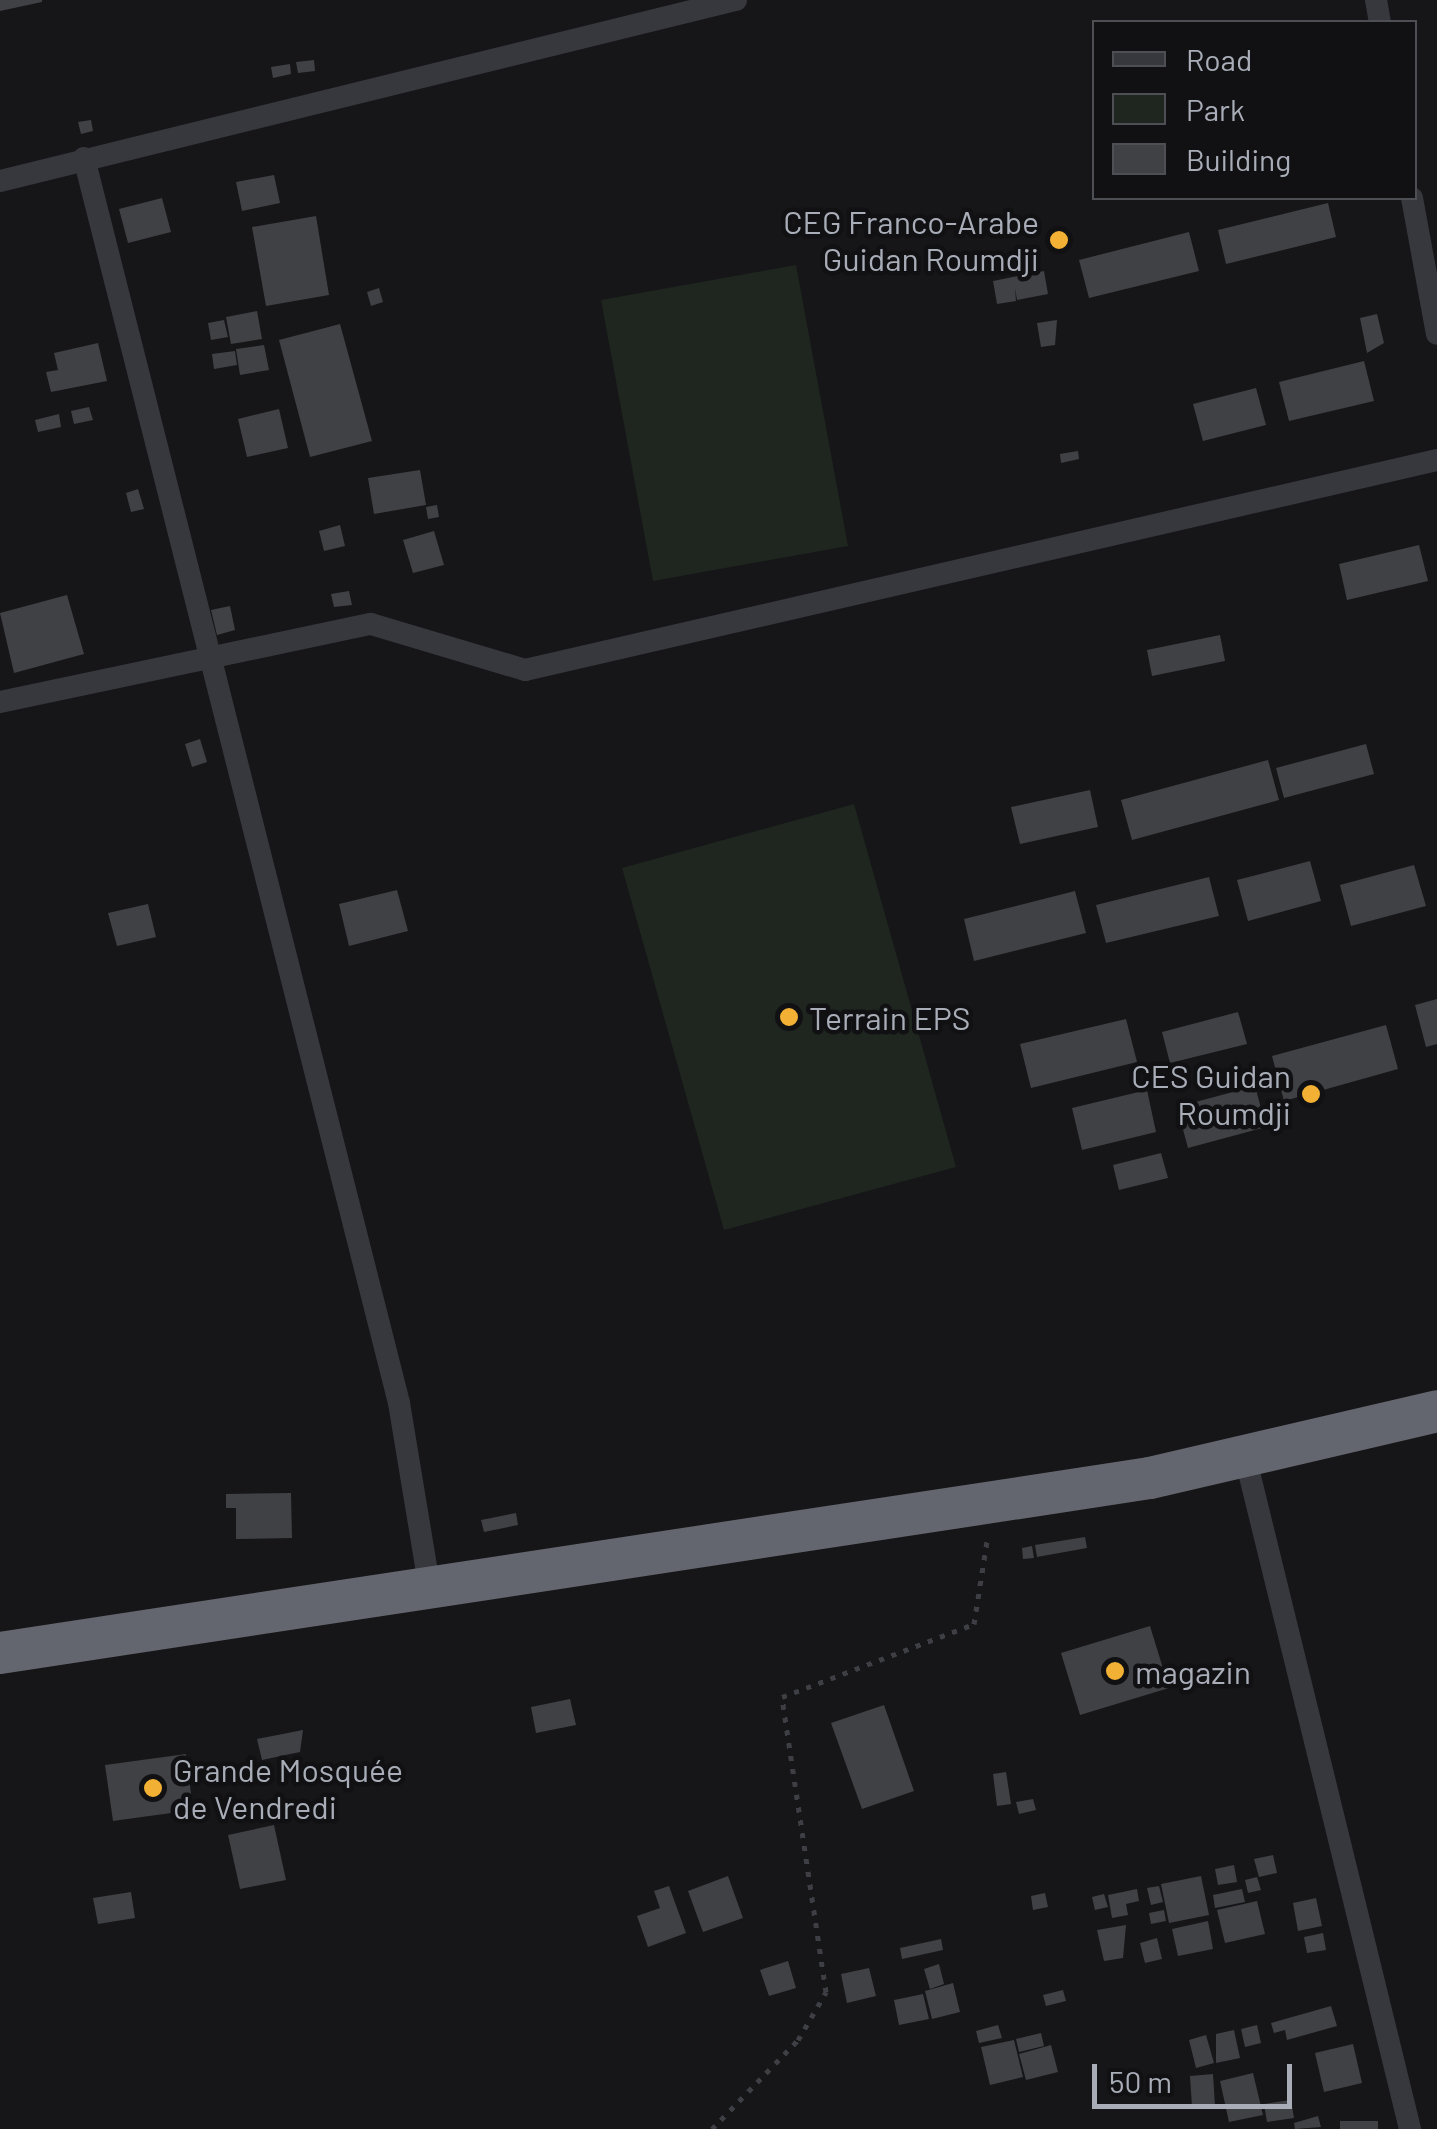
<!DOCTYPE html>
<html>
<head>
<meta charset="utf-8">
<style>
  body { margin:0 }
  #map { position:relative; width:1437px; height:2129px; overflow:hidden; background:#161618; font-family:Barlow,sans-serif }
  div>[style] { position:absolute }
  .green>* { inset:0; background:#1e261f }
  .building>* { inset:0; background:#404145 }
  .path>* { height:5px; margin-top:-2.5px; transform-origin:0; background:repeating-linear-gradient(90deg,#3d3f44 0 5px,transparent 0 13px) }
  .street>* { height:22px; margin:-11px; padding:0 11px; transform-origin:11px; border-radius:11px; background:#37383d }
  .highway>* { height:42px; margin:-21px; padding:0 21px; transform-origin:21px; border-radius:21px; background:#63666e }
  .dots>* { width:28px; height:28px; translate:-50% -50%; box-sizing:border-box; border:5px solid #111113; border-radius:50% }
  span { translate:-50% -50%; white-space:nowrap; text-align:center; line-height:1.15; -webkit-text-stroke:9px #111113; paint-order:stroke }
  .poi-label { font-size:32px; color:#a8adb8 }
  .right { translate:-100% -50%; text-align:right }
  .left { translate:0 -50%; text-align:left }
  .legend { position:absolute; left:1092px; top:20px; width:325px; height:180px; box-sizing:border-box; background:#111113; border:2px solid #4d4f55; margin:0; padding:12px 18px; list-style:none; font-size:30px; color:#a8adb8 }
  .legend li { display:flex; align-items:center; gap:20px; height:50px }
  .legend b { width:50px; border:2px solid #4d4f55 }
  .scale { position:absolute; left:1092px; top:2064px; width:200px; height:45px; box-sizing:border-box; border:5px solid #a8adb8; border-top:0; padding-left:12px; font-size:30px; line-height:35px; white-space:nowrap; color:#a8adb8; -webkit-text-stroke:8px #111113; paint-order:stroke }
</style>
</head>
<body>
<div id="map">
  <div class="green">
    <i style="clip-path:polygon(796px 265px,848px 546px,653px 581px,601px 300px)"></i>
    <i style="clip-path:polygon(854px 804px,956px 1167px,724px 1230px,622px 868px)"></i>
  </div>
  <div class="building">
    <i style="clip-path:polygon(0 0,42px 0,42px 2px,0 11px)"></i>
    <i style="clip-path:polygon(314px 60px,315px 71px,298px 73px,296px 62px)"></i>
    <i style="clip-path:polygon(290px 64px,291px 74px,273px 78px,271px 67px)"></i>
    <i style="clip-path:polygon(91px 120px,93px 131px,81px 134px,78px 122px)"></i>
    <i style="clip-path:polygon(274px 175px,280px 203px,242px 211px,236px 182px)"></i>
    <i style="clip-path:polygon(162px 198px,171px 232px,128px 243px,119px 209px)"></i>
    <i style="clip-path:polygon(1328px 203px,1336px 237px,1226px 264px,1218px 230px)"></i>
    <i style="clip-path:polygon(316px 216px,329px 295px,266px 306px,252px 227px)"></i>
    <i style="clip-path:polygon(1189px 232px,1199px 271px,1089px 298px,1079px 260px)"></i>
    <i style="clip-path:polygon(1044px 271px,1048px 294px,1017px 300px,1015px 288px,1016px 301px,997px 304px,993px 281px)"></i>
    <i style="clip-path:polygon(379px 288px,383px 302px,371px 306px,367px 292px)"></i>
    <i style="clip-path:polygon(257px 311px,262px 339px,231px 344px,226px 317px)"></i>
    <i style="clip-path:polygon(1377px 314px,1384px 343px,1367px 353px,1360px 318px)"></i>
    <i style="clip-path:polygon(224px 320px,228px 337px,211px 340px,208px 323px)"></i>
    <i style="clip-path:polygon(1057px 320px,1055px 345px,1041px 347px,1037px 323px)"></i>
    <i style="clip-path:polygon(340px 324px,372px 441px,310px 457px,279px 340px)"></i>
    <i style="clip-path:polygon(98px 343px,107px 381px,51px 392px,46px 372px,58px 370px,54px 353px)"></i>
    <i style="clip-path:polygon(264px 345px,269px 370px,240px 375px,236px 349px)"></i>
    <i style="clip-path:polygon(235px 351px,237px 365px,214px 369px,212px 354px)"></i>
    <i style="clip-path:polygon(1364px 361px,1374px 401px,1289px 421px,1279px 382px)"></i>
    <i style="clip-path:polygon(1256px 388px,1266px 425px,1203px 441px,1193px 404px)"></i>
    <i style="clip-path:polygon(89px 407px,93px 420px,74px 424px,71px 411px)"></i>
    <i style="clip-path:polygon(279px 409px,288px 448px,247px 457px,238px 419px)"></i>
    <i style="clip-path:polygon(59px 414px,61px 427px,38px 432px,35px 420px)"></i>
    <i style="clip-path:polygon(1078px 451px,1079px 459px,1061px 463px,1060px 454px)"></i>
    <i style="clip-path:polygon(420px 470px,426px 505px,374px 514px,368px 478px)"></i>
    <i style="clip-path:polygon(138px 489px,144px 509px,131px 512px,126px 493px)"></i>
    <i style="clip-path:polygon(437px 505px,439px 517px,428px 519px,426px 507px)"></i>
    <i style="clip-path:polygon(340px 525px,345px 546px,324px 551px,319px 531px)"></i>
    <i style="clip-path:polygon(434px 531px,444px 565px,413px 573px,403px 540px)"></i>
    <i style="clip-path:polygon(1419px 545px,1428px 581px,1347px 600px,1339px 564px)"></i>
    <i style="clip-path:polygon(349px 591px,352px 605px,334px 607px,331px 594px)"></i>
    <i style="clip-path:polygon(67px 595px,84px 654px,14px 673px,0 613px)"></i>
    <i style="clip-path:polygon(230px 606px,235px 630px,217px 635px,211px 610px)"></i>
    <i style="clip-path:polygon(1220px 635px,1225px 661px,1152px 676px,1147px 650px)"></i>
    <i style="clip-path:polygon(200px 739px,207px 762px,192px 767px,185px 744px)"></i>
    <i style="clip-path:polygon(1366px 744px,1374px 774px,1284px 798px,1276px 768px)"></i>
    <i style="clip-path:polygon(1268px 760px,1279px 800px,1132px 840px,1121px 800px)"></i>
    <i style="clip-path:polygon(1090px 790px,1098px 827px,1020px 844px,1011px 807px)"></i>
    <i style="clip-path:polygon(1310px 861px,1321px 901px,1248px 921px,1237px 880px)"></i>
    <i style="clip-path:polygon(1414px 865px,1426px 906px,1351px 926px,1340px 885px)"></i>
    <i style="clip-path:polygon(1209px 877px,1219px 916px,1106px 943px,1096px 905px)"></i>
    <i style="clip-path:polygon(397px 890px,408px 931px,349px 946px,339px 904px)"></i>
    <i style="clip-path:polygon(1075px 891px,1086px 933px,974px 961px,964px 919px)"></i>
    <i style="clip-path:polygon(148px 904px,156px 937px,117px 946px,108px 913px)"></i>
    <i style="clip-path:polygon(1437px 999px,1437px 1044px,1426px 1047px,1415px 1005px)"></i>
    <i style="clip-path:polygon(1238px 1012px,1247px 1044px,1170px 1063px,1162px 1032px)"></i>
    <i style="clip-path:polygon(1126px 1019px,1137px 1062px,1031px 1088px,1020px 1044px)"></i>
    <i style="clip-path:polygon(1386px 1025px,1398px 1069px,1284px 1101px,1272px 1056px)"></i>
    <i style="clip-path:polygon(1255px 1086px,1266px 1127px,1188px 1148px,1177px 1107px)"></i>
    <i style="clip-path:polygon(1147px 1090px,1156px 1132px,1082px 1150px,1072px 1108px)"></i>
    <i style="clip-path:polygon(1161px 1153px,1168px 1178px,1119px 1190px,1113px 1165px)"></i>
    <i style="clip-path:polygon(291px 1493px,292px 1538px,236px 1539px,236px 1508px,226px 1508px,226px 1494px)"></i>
    <i style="clip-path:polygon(516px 1513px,518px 1525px,484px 1532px,481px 1520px)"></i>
    <i style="clip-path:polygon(1085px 1537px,1087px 1548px,1037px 1557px,1035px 1545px)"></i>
    <i style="clip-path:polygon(1032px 1546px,1034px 1558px,1023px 1559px,1022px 1548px)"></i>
    <i style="clip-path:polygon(1150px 1626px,1169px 1688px,1080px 1715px,1061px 1653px)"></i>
    <i style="clip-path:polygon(570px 1699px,576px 1725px,536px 1733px,531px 1707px)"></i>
    <i style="clip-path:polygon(884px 1705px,914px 1791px,862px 1809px,831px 1723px)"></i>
    <i style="clip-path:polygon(303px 1730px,300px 1752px,262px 1760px,257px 1739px)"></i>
    <i style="clip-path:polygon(186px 1754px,193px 1810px,113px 1821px,105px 1765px)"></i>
    <i style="clip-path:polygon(1006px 1772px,1011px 1804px,997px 1806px,993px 1774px)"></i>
    <i style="clip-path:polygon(1033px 1799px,1036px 1810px,1019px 1814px,1016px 1802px)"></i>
    <i style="clip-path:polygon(274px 1825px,286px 1880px,240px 1889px,228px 1835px)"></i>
    <i style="clip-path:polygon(1273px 1855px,1277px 1873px,1259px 1877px,1254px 1859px)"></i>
    <i style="clip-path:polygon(1234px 1865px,1237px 1882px,1218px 1885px,1215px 1869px)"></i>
    <i style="clip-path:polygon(728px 1876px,743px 1918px,703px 1932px,688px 1891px)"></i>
    <i style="clip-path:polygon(1201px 1876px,1209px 1915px,1169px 1923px,1161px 1884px)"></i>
    <i style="clip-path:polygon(1257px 1877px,1261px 1890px,1248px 1893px,1245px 1880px)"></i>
    <i style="clip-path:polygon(669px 1886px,686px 1933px,648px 1947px,637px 1916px,660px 1908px,654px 1891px)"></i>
    <i style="clip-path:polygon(1159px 1886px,1163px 1902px,1151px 1905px,1147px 1888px)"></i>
    <i style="clip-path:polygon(1137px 1889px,1139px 1901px,1126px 1904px,1128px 1915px,1112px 1918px,1108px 1895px)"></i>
    <i style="clip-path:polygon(1242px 1889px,1245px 1902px,1215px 1908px,1213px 1895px)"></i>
    <i style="clip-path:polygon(131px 1892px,135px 1918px,98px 1924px,93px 1898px)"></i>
    <i style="clip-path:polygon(1045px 1893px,1048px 1907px,1033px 1910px,1031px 1896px)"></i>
    <i style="clip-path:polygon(1104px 1894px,1108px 1907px,1095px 1910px,1092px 1897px)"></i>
    <i style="clip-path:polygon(1316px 1898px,1322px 1926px,1298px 1931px,1293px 1903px)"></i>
    <i style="clip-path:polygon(1257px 1901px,1265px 1934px,1225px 1943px,1217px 1910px)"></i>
    <i style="clip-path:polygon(1164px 1910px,1166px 1921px,1151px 1924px,1149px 1913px)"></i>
    <i style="clip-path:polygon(1208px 1921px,1213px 1949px,1178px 1956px,1172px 1929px)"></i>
    <i style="clip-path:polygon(1126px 1925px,1123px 1958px,1104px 1961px,1097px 1930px)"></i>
    <i style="clip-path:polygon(1323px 1933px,1326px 1950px,1307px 1953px,1304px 1937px)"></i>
    <i style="clip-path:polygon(1157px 1938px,1162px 1959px,1145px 1963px,1140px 1943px)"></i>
    <i style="clip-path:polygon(941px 1939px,943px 1950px,902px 1959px,900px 1948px)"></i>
    <i style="clip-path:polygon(788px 1961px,796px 1988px,769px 1996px,760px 1970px)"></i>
    <i style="clip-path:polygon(939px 1964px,944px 1984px,930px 1989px,924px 1969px)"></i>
    <i style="clip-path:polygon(869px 1968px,876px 1996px,847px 2003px,841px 1974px)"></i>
    <i style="clip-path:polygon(953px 1983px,960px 2012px,932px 2019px,925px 1991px)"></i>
    <i style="clip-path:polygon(1063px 1990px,1066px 2001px,1046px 2006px,1043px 1995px)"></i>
    <i style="clip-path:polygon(923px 1994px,929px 2019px,899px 2025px,894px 2000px)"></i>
    <i style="clip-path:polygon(1331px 2006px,1337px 2026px,1287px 2040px,1285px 2030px,1274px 2033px,1271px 2023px)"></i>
    <i style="clip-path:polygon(998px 2025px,1002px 2038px,979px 2043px,976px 2031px)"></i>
    <i style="clip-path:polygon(1257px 2025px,1261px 2043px,1245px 2047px,1241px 2029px)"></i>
    <i style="clip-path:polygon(1234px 2030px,1240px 2058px,1216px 2063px,1216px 2034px)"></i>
    <i style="clip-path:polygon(1041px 2033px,1044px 2046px,1019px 2052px,1016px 2039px)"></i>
    <i style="clip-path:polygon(1206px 2035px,1214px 2063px,1196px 2068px,1189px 2040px)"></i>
    <i style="clip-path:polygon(1014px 2040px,1023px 2077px,990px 2085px,981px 2047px)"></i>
    <i style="clip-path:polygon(1353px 2044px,1362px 2083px,1324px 2092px,1315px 2053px)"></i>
    <i style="clip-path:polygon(1051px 2045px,1058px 2072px,1026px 2080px,1019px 2054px)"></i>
    <i style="clip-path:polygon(1253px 2073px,1263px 2115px,1229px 2122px,1220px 2081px)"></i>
    <i style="clip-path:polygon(1213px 2074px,1215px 2106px,1192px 2107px,1190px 2076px)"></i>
    <i style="clip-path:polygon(1291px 2100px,1294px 2118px,1267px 2122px,1264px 2104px)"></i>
    <i style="clip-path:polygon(1318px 2116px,1321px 2127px,1295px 2129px,1294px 2123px)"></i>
    <i style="clip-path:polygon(1340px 2121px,1378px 2121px,1378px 2129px,1340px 2129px)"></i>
  </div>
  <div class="path">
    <i style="left:712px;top:2129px;width:124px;rotate:-46deg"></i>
    <i style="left:798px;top:2040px;width:56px;rotate:-59.7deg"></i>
    <i style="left:826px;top:1992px;width:298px;rotate:-98.5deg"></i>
    <i style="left:782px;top:1697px;width:205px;rotate:-20.8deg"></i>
    <i style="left:974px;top:1624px;width:90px;rotate:-81.1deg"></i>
  </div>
  <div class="street">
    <i style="left:1376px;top:0;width:22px;rotate:80deg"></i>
    <i style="left:84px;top:158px;width:1284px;rotate:75.8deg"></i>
    <i style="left:399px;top:1403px;width:191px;rotate:80.6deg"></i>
    <i style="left:0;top:181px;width:758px;rotate:-13.82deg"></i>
    <i style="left:1412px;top:198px;width:138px;rotate:79.6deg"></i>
    <i style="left:0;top:702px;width:379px;rotate:-11.9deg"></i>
    <i style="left:371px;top:624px;width:161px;rotate:16.6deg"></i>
    <i style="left:525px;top:670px;width:936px;rotate:-12.97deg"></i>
    <i style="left:1245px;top:1456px;width:693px;rotate:76.22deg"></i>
  </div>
  <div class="highway">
    <i style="left:0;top:1653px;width:1163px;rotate:-8.65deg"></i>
    <i style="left:1150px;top:1478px;width:295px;rotate:-13.1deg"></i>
  </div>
  <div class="dots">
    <i style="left:1059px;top:240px;background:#f2b134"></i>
    <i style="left:789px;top:1017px;background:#f2b134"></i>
    <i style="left:1311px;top:1094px;background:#f2b134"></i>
    <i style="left:1115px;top:1671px;background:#f2b134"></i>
    <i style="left:153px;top:1788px;background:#f2b134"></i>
  </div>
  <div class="poi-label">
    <span class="right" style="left:1039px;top:240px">CEG Franco-Arabe<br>Guidan Roumdji</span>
    <span class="left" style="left:809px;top:1017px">Terrain EPS</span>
    <span class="right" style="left:1291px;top:1094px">CES Guidan<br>Roumdji</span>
    <span class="left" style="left:1135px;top:1671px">magazin</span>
    <span class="left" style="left:173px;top:1788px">Grande Mosquée<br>de Vendredi</span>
  </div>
  <ul class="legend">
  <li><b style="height:12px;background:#37383d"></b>Road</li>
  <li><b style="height:28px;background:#1e261f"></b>Park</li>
  <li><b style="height:28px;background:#404145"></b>Building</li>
  </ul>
  <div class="scale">50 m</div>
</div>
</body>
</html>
